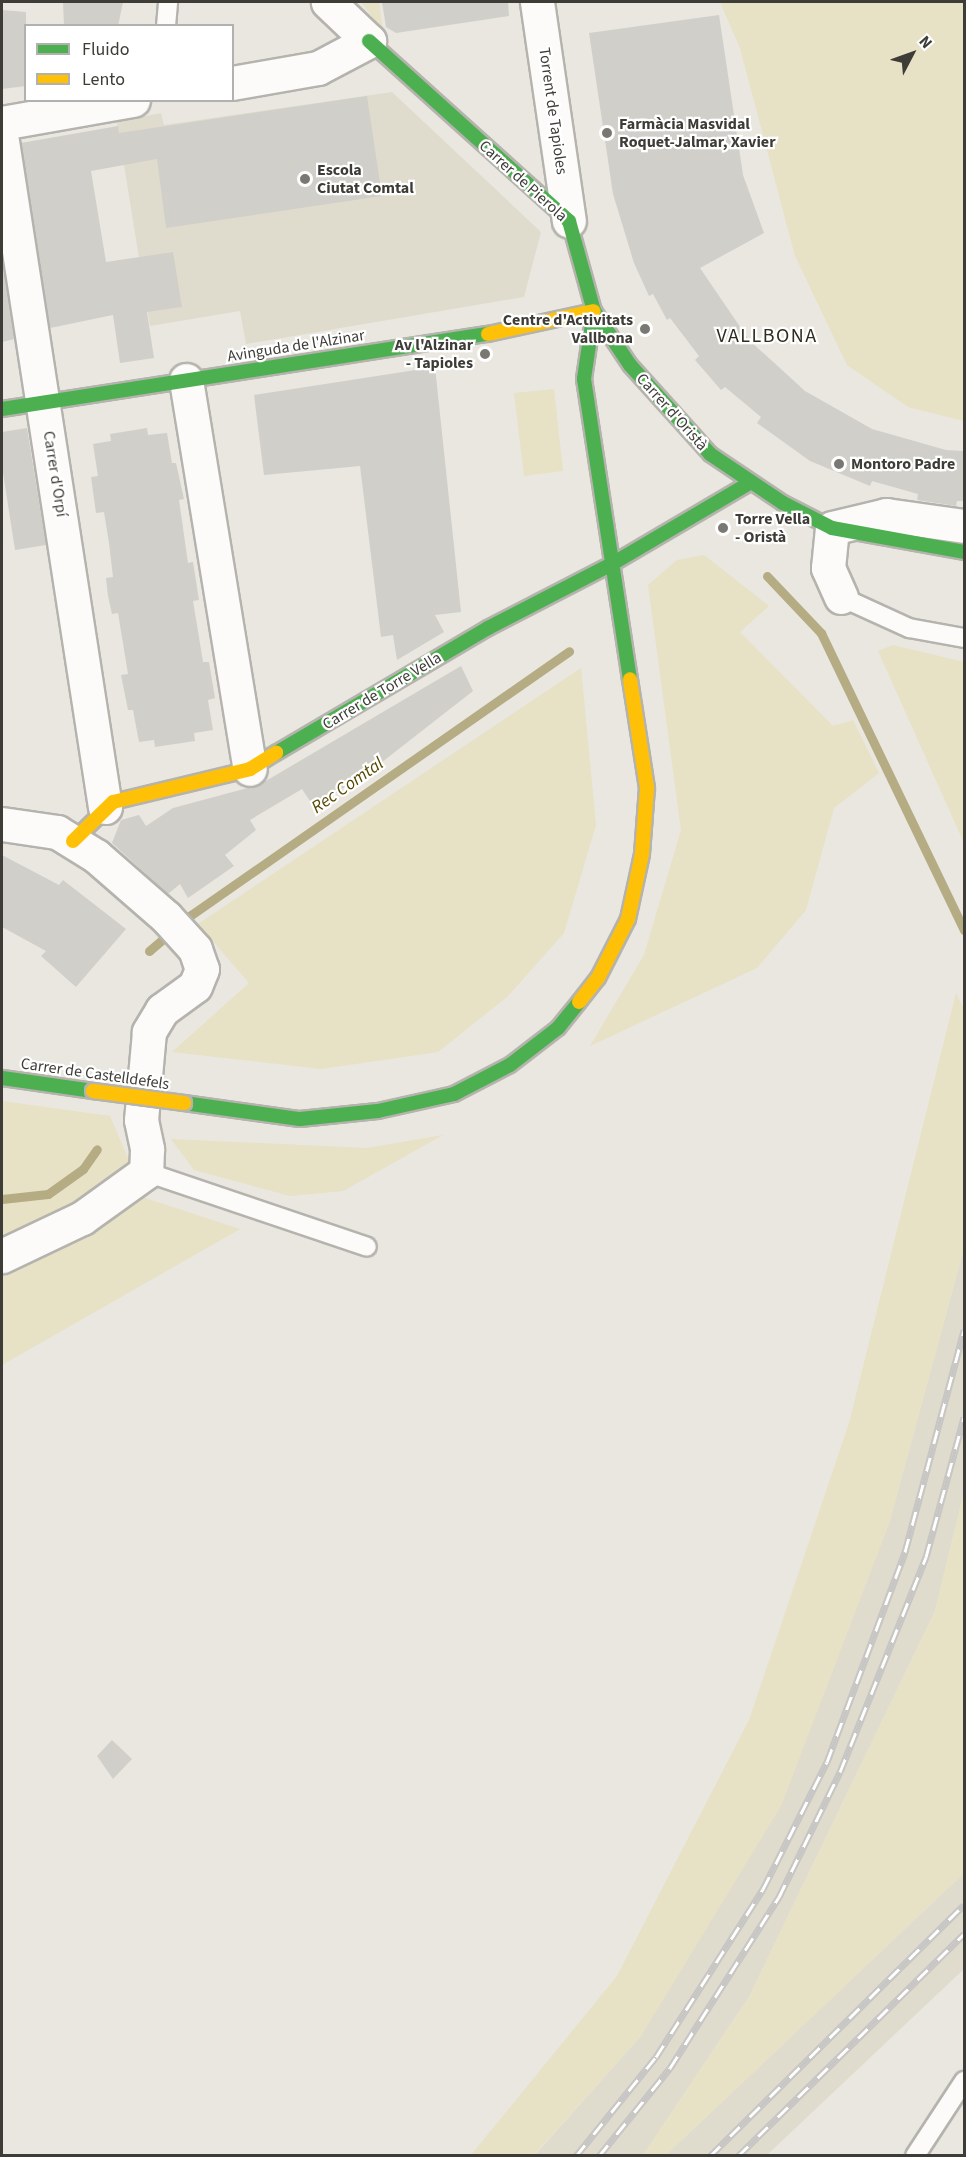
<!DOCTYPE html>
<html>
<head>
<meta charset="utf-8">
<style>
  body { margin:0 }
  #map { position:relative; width:966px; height:2157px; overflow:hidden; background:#e9e7df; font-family:"Source Sans 3",sans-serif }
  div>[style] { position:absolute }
  .built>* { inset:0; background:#e0dccd }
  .green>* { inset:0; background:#e7e1c5 }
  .stream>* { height:9px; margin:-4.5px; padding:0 4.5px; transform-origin:4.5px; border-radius:4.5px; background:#b5ac84 }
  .building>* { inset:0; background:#d1cfca }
  .roads { filter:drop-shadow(2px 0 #b5b3ad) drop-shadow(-2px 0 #b5b3ad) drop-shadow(0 2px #b5b3ad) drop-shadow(0 -2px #b5b3ad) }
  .lane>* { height:18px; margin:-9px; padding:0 9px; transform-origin:9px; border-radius:9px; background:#fcfbfa }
  .street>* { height:33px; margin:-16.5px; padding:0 16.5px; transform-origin:16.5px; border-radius:16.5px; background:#fcfbfa }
  .fast>* { height:14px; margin:-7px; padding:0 7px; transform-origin:7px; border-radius:7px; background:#4caf50 }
  .slow>* { height:14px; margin:-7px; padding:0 7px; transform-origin:7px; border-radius:7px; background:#ffc107 }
  .rail>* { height:7px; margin-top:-3.5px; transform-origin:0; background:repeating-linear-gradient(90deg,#fff 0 14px,#c7c6c4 0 28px); box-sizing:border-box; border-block:2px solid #c7c6c4 }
  .bridges { filter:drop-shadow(2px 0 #b5b3ad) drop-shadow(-2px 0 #b5b3ad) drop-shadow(0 2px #b5b3ad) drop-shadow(0 -2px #b5b3ad) }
  .slow-bridge>* { height:14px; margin:-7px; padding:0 7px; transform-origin:7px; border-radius:7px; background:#ffc107 }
  .dots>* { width:16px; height:16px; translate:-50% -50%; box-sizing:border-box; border:3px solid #fff; border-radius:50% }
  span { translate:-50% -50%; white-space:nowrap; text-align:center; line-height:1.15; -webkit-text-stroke:4.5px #fff; paint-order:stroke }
  .street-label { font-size:16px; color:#3d3c37 }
  .poi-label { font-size:16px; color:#3d3c37; font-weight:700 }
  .left { translate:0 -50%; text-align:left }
  .right { translate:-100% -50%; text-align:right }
  .water-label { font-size:18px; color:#564901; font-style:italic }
  .quarter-label { font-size:20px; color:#2f2c21; letter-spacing:1.5px }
  .frame { position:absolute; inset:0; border:3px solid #3d3c37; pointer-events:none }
  .legend { position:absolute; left:24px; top:24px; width:210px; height:78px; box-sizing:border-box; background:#fff; border:2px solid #b1b1af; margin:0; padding:8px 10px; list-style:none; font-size:18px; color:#3d3c37 }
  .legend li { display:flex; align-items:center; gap:12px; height:30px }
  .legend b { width:30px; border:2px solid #b1b1af }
  .north { position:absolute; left:882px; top:24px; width:60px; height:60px; -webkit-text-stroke:4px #fff; paint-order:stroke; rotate:49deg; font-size:16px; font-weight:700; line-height:24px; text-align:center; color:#3d3c37 }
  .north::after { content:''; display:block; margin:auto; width:21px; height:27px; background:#3d3c37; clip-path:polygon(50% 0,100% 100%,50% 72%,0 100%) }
</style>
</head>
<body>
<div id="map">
  <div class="built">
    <i style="clip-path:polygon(392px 92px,541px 232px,524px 297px,246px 344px,240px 311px,150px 326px,117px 122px,161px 113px,164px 125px)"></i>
    <i style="clip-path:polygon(964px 1248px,964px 1492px,935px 1611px,749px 1997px,643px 2155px,534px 2156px,641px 2036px,889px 1524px)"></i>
    <i style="clip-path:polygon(964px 1873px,964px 1969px,767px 2155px,666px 2155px)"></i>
  </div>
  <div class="green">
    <i style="clip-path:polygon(361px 2px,379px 2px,383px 31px)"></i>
    <i style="clip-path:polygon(720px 2px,964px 2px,964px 421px,908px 407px,847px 365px,795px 256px,740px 48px)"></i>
    <i style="clip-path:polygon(554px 389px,563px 471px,524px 476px,514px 393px)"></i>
    <i style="clip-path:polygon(704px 555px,769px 606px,740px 632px,833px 726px,853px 720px,879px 773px,834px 808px,806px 910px,757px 968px,590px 1046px,644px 955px,681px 830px,648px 585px,677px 560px)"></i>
    <i style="clip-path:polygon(893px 645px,964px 662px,964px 843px,878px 651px)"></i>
    <i style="clip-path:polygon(581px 668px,596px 825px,564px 933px,507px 997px,438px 1052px,321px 1069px,172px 1052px,249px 983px,198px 924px)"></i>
    <i style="clip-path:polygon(956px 993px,964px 1009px,964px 1248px,889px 1524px,781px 1806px,641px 2036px,534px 2155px,471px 2155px,617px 1976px,749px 1720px,849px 1423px)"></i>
    <i style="clip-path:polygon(2px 1101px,110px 1116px,145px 1198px,240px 1229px,2px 1365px)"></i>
    <i style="clip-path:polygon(443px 1135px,343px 1191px,290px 1196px,194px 1170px,171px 1139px,367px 1148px)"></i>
    <i style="clip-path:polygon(964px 1492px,964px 1873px,666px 2155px,643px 2155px,749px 1997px,935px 1611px)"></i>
  </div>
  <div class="stream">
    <i style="left:767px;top:576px;width:79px;rotate:46.5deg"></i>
    <i style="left:821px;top:633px;width:330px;rotate:64.3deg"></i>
    <i style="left:149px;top:951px;width:55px;rotate:-40.6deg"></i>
    <i style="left:191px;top:915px;width:461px;rotate:-34.9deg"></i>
    <i style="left:2px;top:1199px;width:46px;rotate:-6.2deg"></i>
    <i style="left:48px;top:1194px;width:43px;rotate:-35.5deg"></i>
    <i style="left:83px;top:1169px;width:24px;rotate:-55deg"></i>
  </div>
  <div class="building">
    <i style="clip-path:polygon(63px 2px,123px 2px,118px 26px,64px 26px)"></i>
    <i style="clip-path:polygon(382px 2px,508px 2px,509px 16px,396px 33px,386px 27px)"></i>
    <i style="clip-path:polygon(2px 10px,26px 12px,26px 86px,2px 89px)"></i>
    <i style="clip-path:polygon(719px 15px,743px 175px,764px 233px,700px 268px,749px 340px,805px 391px,872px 429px,946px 450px,964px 451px,964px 501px,957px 501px,956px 506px,917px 500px,918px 494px,872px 481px,870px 486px,810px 461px,757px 423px,761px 417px,725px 387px,721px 390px,695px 360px,699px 356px,670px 318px,667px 320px,653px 294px,649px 296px,634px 263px,613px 194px,589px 33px)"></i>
    <i style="clip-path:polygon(367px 96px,382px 196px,166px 228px,157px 159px,91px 171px,106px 262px,173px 252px,182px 307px,147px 312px,154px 358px,120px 363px,113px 315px,50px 328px,21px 143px,118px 126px,119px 133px)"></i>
    <i style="clip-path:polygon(2px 260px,14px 339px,2px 342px)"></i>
    <i style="clip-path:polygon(435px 367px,461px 612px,435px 615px,444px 632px,397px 660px,393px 635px,381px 637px,360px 466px,264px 475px,254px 395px)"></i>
    <i style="clip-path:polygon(27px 428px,46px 545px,15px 550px,2px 466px,2px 432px)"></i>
    <i style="clip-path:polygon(147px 428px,148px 435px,167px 433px,172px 463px,176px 463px,184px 499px,179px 500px,188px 563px,193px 562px,199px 600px,193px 601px,198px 631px,203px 662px,209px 662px,215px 698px,208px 700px,213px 730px,194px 733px,195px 741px,155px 747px,154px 740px,139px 742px,133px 710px,128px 710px,121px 675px,128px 674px,118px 613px,112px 614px,108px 596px,106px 578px,113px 577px,109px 543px,104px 512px,96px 513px,91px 477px,98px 476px,93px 444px,111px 441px,110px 434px)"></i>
    <i style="clip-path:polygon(461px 666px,473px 691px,377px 766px,314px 807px,302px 789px,250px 820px,256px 830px,225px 855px,234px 866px,188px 898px,180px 884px,168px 894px,112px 843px,121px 820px,139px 815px,146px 826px,173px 808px,259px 785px)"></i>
    <i style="clip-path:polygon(2px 855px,59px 885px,63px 880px,126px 929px,76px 987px,41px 956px,46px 951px,2px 927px)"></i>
    <i style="clip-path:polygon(112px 1740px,132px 1759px,113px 1779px,97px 1756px)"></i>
  </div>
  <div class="roads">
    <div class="lane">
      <i style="left:166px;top:26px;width:24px;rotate:-85deg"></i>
      <i style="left:841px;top:597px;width:75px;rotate:24.5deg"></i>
      <i style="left:909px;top:628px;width:56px;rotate:10.3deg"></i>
      <i style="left:146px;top:1172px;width:233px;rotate:18.7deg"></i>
      <i style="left:915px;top:2156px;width:90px;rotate:-56.8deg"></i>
    </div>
    <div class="street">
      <i style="left:537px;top:2px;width:221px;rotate:81.7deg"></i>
      <i style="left:232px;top:83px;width:87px;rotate:-9.9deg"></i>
      <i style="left:318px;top:68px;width:58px;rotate:-27.9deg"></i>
      <i style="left:369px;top:41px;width:57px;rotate:-136.4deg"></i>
      <i style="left:2px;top:123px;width:133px;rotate:-10deg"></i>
      <i style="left:2px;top:141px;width:674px;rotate:81.21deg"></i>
      <i style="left:186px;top:380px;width:394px;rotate:80.7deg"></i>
      <i style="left:841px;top:597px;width:32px;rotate:-114deg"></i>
      <i style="left:828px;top:568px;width:40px;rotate:-84.3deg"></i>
      <i style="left:832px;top:528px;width:56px;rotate:-13.5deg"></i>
      <i style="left:886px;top:515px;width:79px;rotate:8deg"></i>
      <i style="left:2px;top:824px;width:56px;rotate:8.3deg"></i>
      <i style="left:57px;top:832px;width:46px;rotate:31.6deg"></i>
      <i style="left:96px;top:856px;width:93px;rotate:41.1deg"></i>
      <i style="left:166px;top:917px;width:43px;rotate:47.8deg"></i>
      <i style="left:195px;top:949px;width:21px;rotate:71deg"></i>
      <i style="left:202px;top:969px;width:18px;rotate:112deg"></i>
      <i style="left:195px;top:986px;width:41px;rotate:144deg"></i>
      <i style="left:162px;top:1010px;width:26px;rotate:121deg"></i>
      <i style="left:149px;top:1032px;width:88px;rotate:95.2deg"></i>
      <i style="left:141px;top:1120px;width:30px;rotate:78deg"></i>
      <i style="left:147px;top:1149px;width:23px;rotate:92deg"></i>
      <i style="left:146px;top:1172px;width:79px;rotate:144.3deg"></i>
      <i style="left:82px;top:1218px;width:89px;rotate:154.6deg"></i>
    </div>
    <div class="fast">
      <i style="left:369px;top:41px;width:269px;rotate:42deg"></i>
      <i style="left:569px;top:221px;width:93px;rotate:74.5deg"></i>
      <i style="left:594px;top:311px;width:69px;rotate:98.4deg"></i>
      <i style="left:584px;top:379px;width:304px;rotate:81.3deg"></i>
      <i style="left:594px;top:311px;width:65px;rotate:56.3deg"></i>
      <i style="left:630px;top:365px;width:120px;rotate:48deg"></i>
      <i style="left:710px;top:454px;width:88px;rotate:33.9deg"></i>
      <i style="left:783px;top:503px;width:55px;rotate:27deg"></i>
      <i style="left:832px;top:528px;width:134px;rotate:10.3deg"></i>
      <i style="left:2px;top:409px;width:492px;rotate:-8.8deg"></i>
      <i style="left:276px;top:753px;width:246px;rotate:-30.5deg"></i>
      <i style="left:488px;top:628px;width:140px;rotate:-27.3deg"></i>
      <i style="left:612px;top:564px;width:161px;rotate:-30.5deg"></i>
      <i style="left:2px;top:1078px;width:92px;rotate:8.1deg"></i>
      <i style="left:184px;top:1103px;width:117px;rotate:7.9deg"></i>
      <i style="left:300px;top:1119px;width:78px;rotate:-5.9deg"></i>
      <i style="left:378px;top:1111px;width:78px;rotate:-12.6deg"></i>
      <i style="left:454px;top:1094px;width:63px;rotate:-27.4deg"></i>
      <i style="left:510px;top:1065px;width:61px;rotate:-37.6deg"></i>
      <i style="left:558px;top:1028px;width:33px;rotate:-51deg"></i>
    </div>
    <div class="slow">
      <i style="left:488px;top:334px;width:108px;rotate:-12.2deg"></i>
      <i style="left:73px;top:841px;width:56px;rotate:-44.3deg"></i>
      <i style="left:113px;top:802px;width:141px;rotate:-13.5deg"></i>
      <i style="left:250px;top:769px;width:31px;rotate:-32deg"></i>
      <i style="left:579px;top:1002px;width:31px;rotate:-52deg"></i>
      <i style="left:598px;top:978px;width:66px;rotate:-63deg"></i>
      <i style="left:628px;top:919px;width:66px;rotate:-77.8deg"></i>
      <i style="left:642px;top:854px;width:66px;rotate:-85.7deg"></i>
      <i style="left:647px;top:788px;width:110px;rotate:-98.9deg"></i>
    </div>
  </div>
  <div class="rail">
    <i style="left:576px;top:2156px;width:127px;rotate:-51.1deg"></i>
    <i style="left:656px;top:2057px;width:199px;rotate:-57.5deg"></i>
    <i style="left:763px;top:1889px;width:142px;rotate:-63.3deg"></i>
    <i style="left:827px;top:1762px;width:224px;rotate:-69.6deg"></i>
    <i style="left:905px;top:1552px;width:230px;rotate:-75.1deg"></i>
    <i style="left:599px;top:2156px;width:113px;rotate:-51.1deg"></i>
    <i style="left:670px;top:2068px;width:203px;rotate:-57.5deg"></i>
    <i style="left:779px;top:1897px;width:139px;rotate:-64deg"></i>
    <i style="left:840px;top:1772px;width:232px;rotate:-68.2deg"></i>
    <i style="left:926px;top:1557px;width:145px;rotate:-74.8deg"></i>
    <i style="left:710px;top:2156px;width:357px;rotate:-44.7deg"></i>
    <i style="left:738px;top:2156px;width:317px;rotate:-44.5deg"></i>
  </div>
  <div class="bridges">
    <div class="slow-bridge">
      <i style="left:93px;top:1091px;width:92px;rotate:7.5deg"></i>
    </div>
  </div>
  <div class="dots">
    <i style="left:607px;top:133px;background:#797872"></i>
    <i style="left:305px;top:179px;background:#797872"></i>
    <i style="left:645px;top:329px;background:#797872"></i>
    <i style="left:485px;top:354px;background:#797872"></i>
    <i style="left:839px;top:464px;background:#797872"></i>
    <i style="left:723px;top:528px;background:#797872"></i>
  </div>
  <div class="street-label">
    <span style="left:553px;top:111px;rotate:82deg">Torrent de Tapioles</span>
    <span style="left:523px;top:181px;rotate:42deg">Carrer de Pierola</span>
    <span style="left:296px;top:346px;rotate:-9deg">Avinguda de l'Alzinar</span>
    <span style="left:672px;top:412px;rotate:48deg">Carrer d'Oristà</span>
    <span style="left:55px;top:474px;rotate:81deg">Carrer d'Orpí</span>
    <span style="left:382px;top:691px;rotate:-31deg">Carrer de Torre Vella</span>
    <span style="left:95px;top:1074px;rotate:8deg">Carrer de Castelldefels</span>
  </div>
  <div class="poi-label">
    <span class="left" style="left:619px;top:133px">Farmàcia Masvidal<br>Roquet-Jalmar, Xavier</span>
    <span class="left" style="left:317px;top:179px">Escola<br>Ciutat Comtal</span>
    <span class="right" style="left:633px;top:329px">Centre d'Activitats<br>Vallbona</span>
    <span class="right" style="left:473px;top:354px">Av l'Alzinar<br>- Tapioles</span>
    <span class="left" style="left:851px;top:464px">Montoro Padre</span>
    <span class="left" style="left:735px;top:528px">Torre Vella<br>- Oristà</span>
  </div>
  <div class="water-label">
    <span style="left:348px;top:786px;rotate:-35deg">Rec Comtal</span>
  </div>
  <div class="quarter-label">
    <span style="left:767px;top:336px">VALLBONA</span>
  </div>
  <div class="frame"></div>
  <ul class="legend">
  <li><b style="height:8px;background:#4caf50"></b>Fluido</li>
  <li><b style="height:8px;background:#ffc107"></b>Lento</li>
  </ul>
  <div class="north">N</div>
</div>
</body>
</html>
